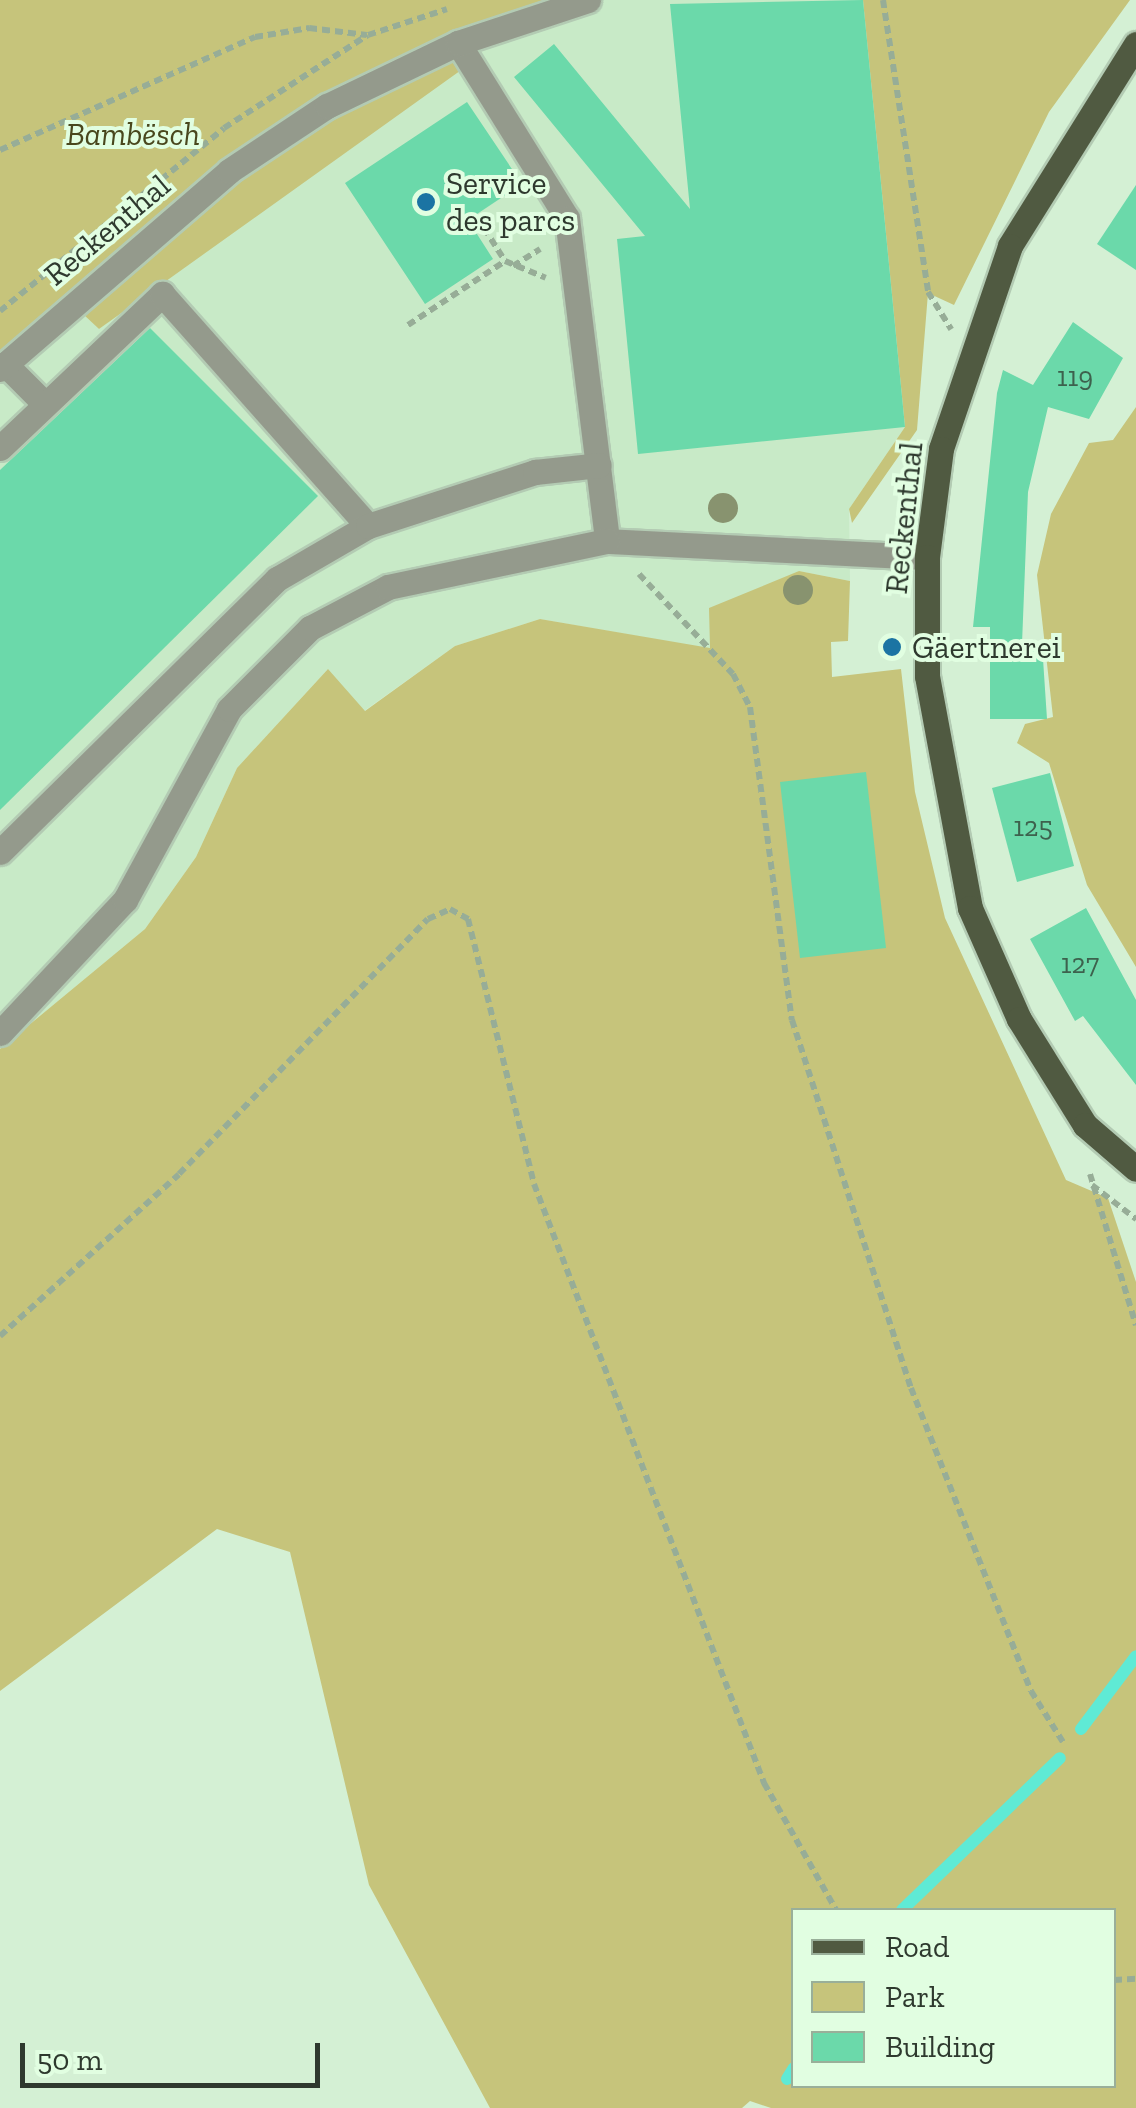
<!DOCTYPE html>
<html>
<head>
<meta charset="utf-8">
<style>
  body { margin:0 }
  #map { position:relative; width:1136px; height:2108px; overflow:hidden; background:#d4f0d4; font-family:"Zilla Slab",serif }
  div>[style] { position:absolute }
  .built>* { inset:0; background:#c8eac7 }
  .green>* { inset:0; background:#c6c47b }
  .stream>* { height:12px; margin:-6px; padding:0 6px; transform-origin:6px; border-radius:6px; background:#5fead5 }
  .building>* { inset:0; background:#6bd9aa }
  .path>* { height:6px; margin-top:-3px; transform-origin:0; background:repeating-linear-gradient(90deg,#97ad97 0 8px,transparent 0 13px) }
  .roads { filter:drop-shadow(2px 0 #b3cbb3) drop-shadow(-2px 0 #b3cbb3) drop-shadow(0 2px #b3cbb3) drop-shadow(0 -2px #b3cbb3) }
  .minor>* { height:25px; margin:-12.5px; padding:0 12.5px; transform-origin:12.5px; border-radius:12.5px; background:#949a8c }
  .major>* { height:25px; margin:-12.5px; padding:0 12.5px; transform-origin:12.5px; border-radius:12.5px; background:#505a41 }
  .trees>* { width:30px; height:30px; margin:-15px; border-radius:50%; background:#88936f }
  .dots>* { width:28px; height:28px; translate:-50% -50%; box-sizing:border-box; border:5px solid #e1fee1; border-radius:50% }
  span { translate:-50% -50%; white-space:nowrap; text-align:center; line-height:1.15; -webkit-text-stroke:8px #e1fee1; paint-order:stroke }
  .number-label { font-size:28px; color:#3d614d }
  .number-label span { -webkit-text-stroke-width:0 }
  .park-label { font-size:32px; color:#49471d; font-style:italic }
  .poi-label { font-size:32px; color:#2e392e }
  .left { translate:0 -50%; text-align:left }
  .street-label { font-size:32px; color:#2e392e }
  .legend { position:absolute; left:791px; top:1908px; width:325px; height:180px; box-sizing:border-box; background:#e1fee1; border:2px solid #99af99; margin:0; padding:12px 18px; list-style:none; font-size:30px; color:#2e392e }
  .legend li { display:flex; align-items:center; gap:20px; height:50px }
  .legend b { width:50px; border:2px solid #99af99 }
  .scale { position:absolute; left:20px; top:2043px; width:300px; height:45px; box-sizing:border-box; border:5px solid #2e392e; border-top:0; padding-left:12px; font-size:30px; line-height:35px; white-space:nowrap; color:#2e392e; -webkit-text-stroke:8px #e1fee1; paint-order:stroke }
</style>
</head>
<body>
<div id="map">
  <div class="built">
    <i style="clip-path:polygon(588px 0,863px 0,905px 427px,849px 509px,850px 581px,799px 571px,711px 649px,540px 619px,455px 646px,364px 711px,327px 670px,237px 768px,196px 857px,145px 929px,0 1049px,0 369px,69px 301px,99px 329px,458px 43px)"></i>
  </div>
  <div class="green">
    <i style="clip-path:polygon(0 0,588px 0,458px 43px,471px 63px,99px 329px,69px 301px,0 369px)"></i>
    <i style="clip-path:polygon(863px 0,1130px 0,1049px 112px,954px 305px,928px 293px,917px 430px,852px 523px,849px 509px,905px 427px)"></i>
    <i style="clip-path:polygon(1136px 407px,1136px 967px,1087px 885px,1049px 763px,1017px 743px,1025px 724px,1053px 717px,1037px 575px,1051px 514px,1089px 443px,1113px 440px)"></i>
    <i style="clip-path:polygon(evenodd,799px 571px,850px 581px,848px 641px,831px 642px,832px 677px,901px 669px,915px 792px,945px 918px,1066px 1180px,1108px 1198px,1136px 1282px,1136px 2108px,771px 2108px,750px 2101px,742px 2108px,490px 2108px,369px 1885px,290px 1552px,217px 1529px,0 1691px,0 1049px,145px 929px,196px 857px,237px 768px,328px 669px,365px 711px,455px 646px,540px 619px,710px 648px,709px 608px,799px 571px,794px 1910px,1114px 1910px,1114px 2086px,794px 2086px,794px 1910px)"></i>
  </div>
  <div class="stream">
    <i style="left:1081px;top:1729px;width:91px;rotate:-53deg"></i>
    <i style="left:902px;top:1910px;width:219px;rotate:-43.9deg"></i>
    <i style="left:787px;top:2079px;width:13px;rotate:-58deg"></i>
  </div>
  <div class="building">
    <i style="clip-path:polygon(863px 0,905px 427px,638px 454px,617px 239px,645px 236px,514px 77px,554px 44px,690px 209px,670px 4px)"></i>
    <i style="clip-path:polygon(467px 102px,522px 184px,468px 220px,493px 259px,425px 304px,345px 183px)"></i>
    <i style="clip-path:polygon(1136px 185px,1136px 270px,1097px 244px)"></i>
    <i style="clip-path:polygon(1073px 322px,1123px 358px,1089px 419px,1048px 407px,1028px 492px,1022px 644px,1042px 644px,1047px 719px,990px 719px,990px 627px,973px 627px,997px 393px,1003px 370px,1033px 385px)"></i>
    <i style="clip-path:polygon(150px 328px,318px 496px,0 810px,0 470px)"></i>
    <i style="clip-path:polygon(866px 772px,886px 948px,800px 958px,780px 782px)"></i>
    <i style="clip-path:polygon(1050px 773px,1074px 866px,1017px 882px,992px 788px)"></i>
    <i style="clip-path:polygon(1086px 908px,1136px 1000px,1136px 1085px,1083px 1016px,1075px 1021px,1030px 939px)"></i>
  </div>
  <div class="path">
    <i style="left:883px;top:0;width:295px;rotate:81.2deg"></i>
    <i style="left:928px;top:292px;width:44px;rotate:58.1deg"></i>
    <i style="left:0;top:150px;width:279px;rotate:-23.9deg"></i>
    <i style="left:255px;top:37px;width:55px;rotate:-9.5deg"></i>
    <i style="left:309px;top:28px;width:58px;rotate:6.9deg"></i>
    <i style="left:477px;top:217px;width:52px;rotate:57.5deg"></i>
    <i style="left:513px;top:266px;width:32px;rotate:-32deg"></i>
    <i style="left:0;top:311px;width:289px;rotate:-39.2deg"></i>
    <i style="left:224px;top:128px;width:171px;rotate:-32.9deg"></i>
    <i style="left:368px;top:35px;width:83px;rotate:-18.2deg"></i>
    <i style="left:408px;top:325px;width:116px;rotate:-33.4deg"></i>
    <i style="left:505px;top:261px;width:44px;rotate:22.5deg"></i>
    <i style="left:639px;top:574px;width:137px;rotate:46.8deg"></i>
    <i style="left:733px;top:674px;width:37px;rotate:63deg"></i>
    <i style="left:750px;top:707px;width:316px;rotate:82.4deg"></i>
    <i style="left:792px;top:1020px;width:387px;rotate:72.1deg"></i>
    <i style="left:911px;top:1388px;width:326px;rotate:68.4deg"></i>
    <i style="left:1031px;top:1691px;width:60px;rotate:57.9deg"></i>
    <i style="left:1090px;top:1174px;width:158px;rotate:73.1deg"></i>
    <i style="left:1092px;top:1185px;width:56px;rotate:37.7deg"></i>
    <i style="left:0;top:1336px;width:241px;rotate:-42.1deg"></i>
    <i style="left:179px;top:1174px;width:356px;rotate:-45.7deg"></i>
    <i style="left:428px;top:919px;width:24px;rotate:-24deg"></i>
    <i style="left:450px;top:909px;width:21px;rotate:29deg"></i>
    <i style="left:468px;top:919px;width:273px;rotate:76deg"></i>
    <i style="left:534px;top:1184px;width:642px;rotate:68.99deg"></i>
    <i style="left:764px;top:1783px;width:146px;rotate:60.4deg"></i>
    <i style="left:1114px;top:1980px;width:22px;rotate:-3deg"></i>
  </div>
  <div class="roads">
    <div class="minor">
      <i style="left:458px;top:43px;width:206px;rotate:58.1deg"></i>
      <i style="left:567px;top:218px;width:325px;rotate:82.9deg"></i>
      <i style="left:607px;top:541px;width:320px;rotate:2.9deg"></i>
      <i style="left:5px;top:364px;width:57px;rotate:45deg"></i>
      <i style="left:0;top:369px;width:303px;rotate:-40.8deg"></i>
      <i style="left:229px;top:171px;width:118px;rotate:-33.6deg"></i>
      <i style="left:327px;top:106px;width:145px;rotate:-25.7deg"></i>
      <i style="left:458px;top:43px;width:137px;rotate:-18.3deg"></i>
      <i style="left:0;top:448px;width:224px;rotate:-43.5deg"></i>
      <i style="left:162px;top:294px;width:310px;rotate:48.4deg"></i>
      <i style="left:0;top:852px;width:389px;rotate:-44.6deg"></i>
      <i style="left:277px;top:579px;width:105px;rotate:-30.2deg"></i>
      <i style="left:368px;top:526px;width:176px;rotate:-17.9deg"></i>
      <i style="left:535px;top:472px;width:64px;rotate:-6.2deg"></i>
      <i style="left:0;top:1033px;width:183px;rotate:-46.8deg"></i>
      <i style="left:125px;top:900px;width:217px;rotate:-61.4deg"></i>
      <i style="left:229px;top:709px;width:115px;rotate:-45deg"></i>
      <i style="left:310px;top:628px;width:88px;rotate:-27.7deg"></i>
      <i style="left:388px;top:587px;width:224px;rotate:-11.9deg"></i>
    </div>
    <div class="major">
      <i style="left:1136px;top:44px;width:238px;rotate:122deg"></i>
      <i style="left:1010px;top:246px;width:214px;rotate:108.8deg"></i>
      <i style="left:941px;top:449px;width:109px;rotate:97.4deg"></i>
      <i style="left:927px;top:557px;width:119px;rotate:90deg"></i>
      <i style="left:927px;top:676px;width:236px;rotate:79.5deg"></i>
      <i style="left:970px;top:908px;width:121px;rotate:66.2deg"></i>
      <i style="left:1019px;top:1019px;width:125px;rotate:58.1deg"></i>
      <i style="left:1085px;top:1125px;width:67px;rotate:40.8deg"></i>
    </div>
  </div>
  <div class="trees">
    <i style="left:723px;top:508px"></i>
    <i style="left:798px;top:590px"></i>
  </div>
  <div class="dots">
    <i style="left:426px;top:202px;background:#1b74a3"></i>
    <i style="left:892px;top:647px;background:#1b74a3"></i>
  </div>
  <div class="number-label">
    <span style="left:1075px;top:377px">119</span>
    <span style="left:1033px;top:827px">125</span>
    <span style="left:1080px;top:964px">127</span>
  </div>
  <div class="park-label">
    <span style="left:133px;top:134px">Bambësch</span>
  </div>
  <div class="poi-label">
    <span class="left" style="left:446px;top:202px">Service<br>des parcs</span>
    <span class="left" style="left:912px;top:647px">Gäertnerei</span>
  </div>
  <div class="street-label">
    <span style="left:107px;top:230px;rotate:-40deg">Reckenthal</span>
    <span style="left:904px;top:518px;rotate:-84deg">Reckenthal</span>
  </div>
  <ul class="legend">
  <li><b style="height:12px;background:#505a41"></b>Road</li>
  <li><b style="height:28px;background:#c6c47b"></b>Park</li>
  <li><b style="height:28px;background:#6bd9aa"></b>Building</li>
  </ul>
  <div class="scale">50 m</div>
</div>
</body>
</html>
